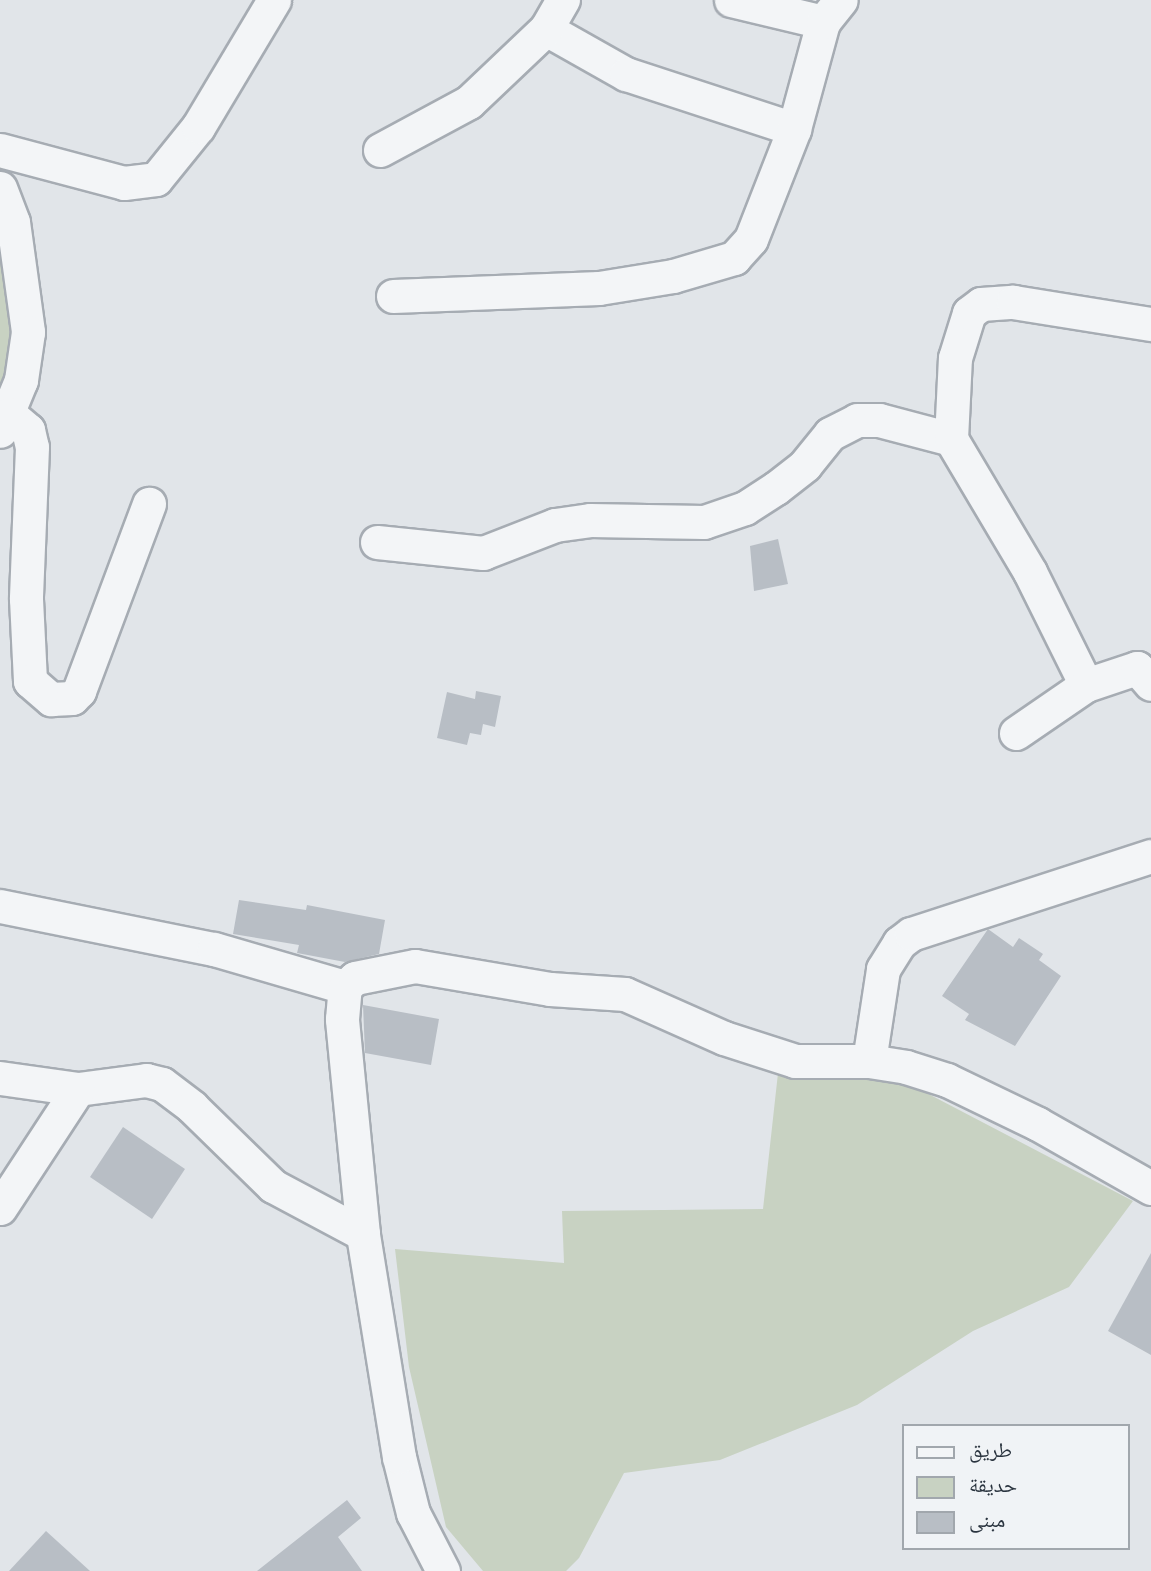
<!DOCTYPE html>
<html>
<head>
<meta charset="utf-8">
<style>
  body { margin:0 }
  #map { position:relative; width:1151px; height:1571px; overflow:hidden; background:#e1e5e9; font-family:Overpass,"Noto Naskh Arabic",sans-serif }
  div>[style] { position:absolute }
  .green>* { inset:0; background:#c8d2c2 }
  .building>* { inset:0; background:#b8bec5 }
  .roads { filter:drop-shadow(2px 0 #a6acb3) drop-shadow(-2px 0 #a6acb3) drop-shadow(0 2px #a6acb3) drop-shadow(0 -2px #a6acb3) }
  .street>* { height:33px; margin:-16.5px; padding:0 16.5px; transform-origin:16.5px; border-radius:16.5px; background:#f3f5f7 }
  span { translate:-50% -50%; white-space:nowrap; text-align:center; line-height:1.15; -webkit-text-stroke:6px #f0f3f6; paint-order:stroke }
  .legend { position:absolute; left:902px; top:1424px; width:228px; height:126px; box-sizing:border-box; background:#f0f3f6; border:2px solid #a1a7ad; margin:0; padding:9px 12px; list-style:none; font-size:21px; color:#2a343f }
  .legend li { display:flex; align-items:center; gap:14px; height:35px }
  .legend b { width:35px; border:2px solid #a1a7ad }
</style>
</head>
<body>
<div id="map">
  <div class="green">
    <i style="clip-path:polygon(0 212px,14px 311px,0 403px)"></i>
    <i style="clip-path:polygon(778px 1073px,894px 1076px,1133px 1201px,1069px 1287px,973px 1331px,857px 1405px,720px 1460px,624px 1473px,579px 1558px,566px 1571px,483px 1571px,446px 1527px,409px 1367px,395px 1249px,564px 1263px,562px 1211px,763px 1209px)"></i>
  </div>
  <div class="building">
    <i style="clip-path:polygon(778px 539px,788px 584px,754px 591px,750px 546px)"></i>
    <i style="clip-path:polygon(476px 691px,501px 696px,495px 727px,483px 724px,481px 735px,470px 733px,467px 745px,437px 738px,447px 692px,475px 699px)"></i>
    <i style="clip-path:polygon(239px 900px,306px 910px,307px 905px,385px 920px,379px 954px,345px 962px,297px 953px,299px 945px,233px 934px)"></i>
    <i style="clip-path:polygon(988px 929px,1013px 947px,1019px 938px,1043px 954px,1039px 960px,1061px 976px,1015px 1046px,965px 1020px,969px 1014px,942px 996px)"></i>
    <i style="clip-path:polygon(363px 1005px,439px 1019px,431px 1065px,365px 1053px)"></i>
    <i style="clip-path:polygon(123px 1127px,185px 1169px,152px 1219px,90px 1177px)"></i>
    <i style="clip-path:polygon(1151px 1253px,1151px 1355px,1108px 1331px)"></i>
    <i style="clip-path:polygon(347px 1500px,361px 1518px,338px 1537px,362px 1571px,257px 1571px)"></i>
    <i style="clip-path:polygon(46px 1531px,90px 1571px,9px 1571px)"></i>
  </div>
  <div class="roads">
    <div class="street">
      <i style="left:731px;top:0;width:95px;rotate:13.4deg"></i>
      <i style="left:546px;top:29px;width:92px;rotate:29.4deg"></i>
      <i style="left:626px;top:74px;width:177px;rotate:18.1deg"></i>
      <i style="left:0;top:150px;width:128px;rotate:14.9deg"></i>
      <i style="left:124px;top:183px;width:32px;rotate:-7deg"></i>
      <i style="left:156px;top:179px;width:67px;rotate:-51.1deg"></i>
      <i style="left:198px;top:127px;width:148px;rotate:-59.1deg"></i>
      <i style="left:380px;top:150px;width:101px;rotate:-28.3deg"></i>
      <i style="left:469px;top:102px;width:106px;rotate:-43.5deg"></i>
      <i style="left:546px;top:29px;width:34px;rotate:-60deg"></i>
      <i style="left:0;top:188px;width:36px;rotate:69deg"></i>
      <i style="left:13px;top:222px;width:111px;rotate:82.2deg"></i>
      <i style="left:28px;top:332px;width:49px;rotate:98.3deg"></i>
      <i style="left:21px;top:380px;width:55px;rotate:112.4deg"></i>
      <i style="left:393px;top:296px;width:206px;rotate:-2.2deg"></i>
      <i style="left:599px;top:288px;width:75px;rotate:-9.2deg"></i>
      <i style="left:673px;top:276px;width:64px;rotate:-16.4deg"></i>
      <i style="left:734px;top:258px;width:25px;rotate:-48deg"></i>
      <i style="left:751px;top:239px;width:118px;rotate:-68.6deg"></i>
      <i style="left:794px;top:129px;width:111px;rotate:-74.8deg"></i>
      <i style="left:823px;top:22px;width:28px;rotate:-51deg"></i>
      <i style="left:9px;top:414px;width:25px;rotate:40deg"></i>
      <i style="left:28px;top:430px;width:17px;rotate:77deg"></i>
      <i style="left:32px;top:447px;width:152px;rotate:92.3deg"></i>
      <i style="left:26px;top:599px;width:82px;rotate:87.2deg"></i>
      <i style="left:30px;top:681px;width:28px;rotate:41deg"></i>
      <i style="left:51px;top:699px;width:21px;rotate:-3deg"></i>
      <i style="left:72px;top:698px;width:10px;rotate:-45deg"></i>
      <i style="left:79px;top:691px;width:200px;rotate:-69.5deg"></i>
      <i style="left:377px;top:542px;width:107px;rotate:5.9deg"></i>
      <i style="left:483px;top:553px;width:77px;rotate:-21.3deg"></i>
      <i style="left:555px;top:525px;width:35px;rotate:-8deg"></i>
      <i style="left:590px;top:520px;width:114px;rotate:1deg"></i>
      <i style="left:704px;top:522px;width:43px;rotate:-18.9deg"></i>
      <i style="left:745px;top:508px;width:37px;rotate:-33deg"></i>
      <i style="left:776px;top:488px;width:37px;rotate:-38deg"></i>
      <i style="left:805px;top:465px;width:40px;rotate:-51deg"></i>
      <i style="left:830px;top:434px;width:30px;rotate:-27deg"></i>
      <i style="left:857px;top:420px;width:22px"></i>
      <i style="left:879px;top:420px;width:74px;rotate:14.8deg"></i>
      <i style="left:1086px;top:685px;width:126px;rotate:-116.4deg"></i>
      <i style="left:1030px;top:572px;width:155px;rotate:-120.7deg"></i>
      <i style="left:951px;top:439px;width:81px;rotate:-87.2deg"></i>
      <i style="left:955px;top:358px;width:47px;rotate:-72.7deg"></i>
      <i style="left:969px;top:313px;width:15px;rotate:-37deg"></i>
      <i style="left:981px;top:304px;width:32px;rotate:-4deg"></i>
      <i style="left:1013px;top:302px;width:140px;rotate:9.1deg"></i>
      <i style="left:1016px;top:733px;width:85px;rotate:-34.4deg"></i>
      <i style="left:1086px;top:685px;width:54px;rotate:-18.4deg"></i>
      <i style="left:1137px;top:668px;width:21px;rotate:49deg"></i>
      <i style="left:0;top:906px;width:218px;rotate:11.4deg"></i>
      <i style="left:214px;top:949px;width:136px;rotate:16.2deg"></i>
      <i style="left:869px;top:1061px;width:93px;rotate:-81.3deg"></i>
      <i style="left:883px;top:969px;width:31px;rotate:-58deg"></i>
      <i style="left:899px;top:943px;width:15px;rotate:-37deg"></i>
      <i style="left:911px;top:934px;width:252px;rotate:-18deg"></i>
      <i style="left:0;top:1078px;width:79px;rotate:8deg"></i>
      <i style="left:78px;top:1089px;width:69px;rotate:-7.5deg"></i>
      <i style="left:146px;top:1080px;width:16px;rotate:14deg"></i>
      <i style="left:162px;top:1084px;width:38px;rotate:37deg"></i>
      <i style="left:192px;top:1107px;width:113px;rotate:44.3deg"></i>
      <i style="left:273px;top:1186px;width:102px;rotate:28.1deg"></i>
      <i style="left:0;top:1208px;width:142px;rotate:-56.8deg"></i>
      <i style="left:443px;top:1571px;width:65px;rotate:-117.3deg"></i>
      <i style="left:413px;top:1513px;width:58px;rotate:-104deg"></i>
      <i style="left:399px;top:1457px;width:226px;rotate:-99.2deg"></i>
      <i style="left:363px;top:1234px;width:216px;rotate:-95.6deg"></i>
      <i style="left:342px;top:1019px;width:32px;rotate:-85deg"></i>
      <i style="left:345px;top:987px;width:13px;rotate:-42deg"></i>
      <i style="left:355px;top:978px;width:61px;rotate:-11.3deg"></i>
      <i style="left:415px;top:966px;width:137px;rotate:9.7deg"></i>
      <i style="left:550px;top:989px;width:75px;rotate:3.8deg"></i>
      <i style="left:625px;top:994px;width:108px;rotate:24deg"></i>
      <i style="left:724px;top:1038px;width:75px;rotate:17.9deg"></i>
      <i style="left:795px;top:1061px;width:74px"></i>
      <i style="left:869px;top:1061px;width:37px;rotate:9deg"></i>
      <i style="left:906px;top:1067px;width:43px;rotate:17.6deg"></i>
      <i style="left:947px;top:1080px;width:101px;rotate:25.8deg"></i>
      <i style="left:1038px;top:1124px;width:130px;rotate:29.5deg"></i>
    </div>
  </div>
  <ul class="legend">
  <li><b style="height:9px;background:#f3f5f7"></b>طريق</li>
  <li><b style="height:19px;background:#c8d2c2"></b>حديقة</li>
  <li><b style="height:19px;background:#b8bec5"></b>مبنى</li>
  </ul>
</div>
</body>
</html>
